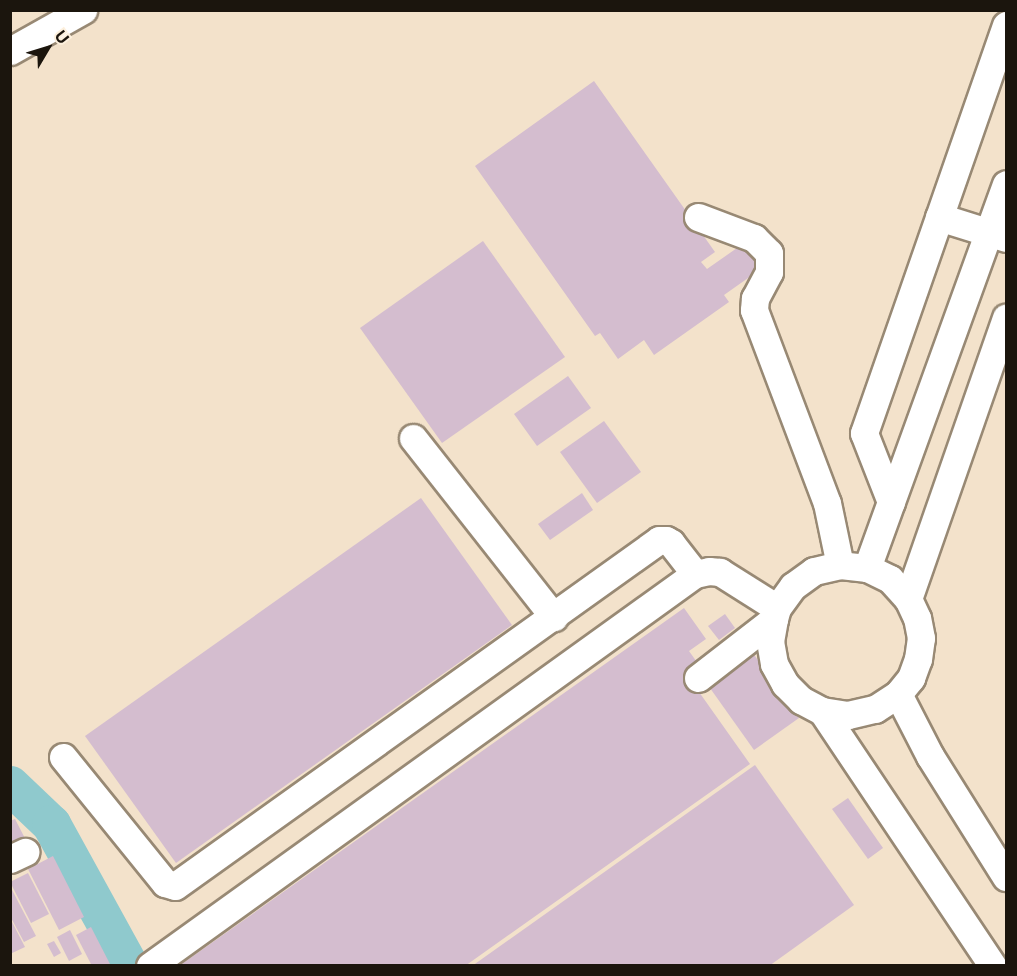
<!DOCTYPE html>
<html>
<head>
<meta charset="utf-8">
<style>
  body { margin:0 }
  #map { position:relative; width:1017px; height:976px; overflow:hidden; background:#f3e2cb; font-family:Inter,sans-serif }
  div>[style] { position:absolute }
  .river>* { height:39px; margin:-19.5px; padding:0 19.5px; transform-origin:19.5px; border-radius:19.5px; background:#8fc9cd }
  .building>* { inset:0; background:#d4bdcf }
  .roads { filter:drop-shadow(2px 0 #988974) drop-shadow(-2px 0 #988974) drop-shadow(0 2px #988974) drop-shadow(0 -2px #988974) }
  .minor>* { height:27px; margin:-13.5px; padding:0 13.5px; transform-origin:13.5px; border-radius:13.5px; background:#fff }
  span { translate:-50% -50%; white-space:nowrap; text-align:center; line-height:1.15; -webkit-text-stroke:4.5px #fdf0dd; paint-order:stroke }
  .frame { position:absolute; inset:0; border:12px solid #1b150d; pointer-events:none }
  .north { position:absolute; left:18px; top:18px; width:60px; height:60px; -webkit-text-stroke:4px #fdf0dd; paint-order:stroke; rotate:52deg; font-size:16px; font-weight:700; line-height:24px; text-align:center; color:#1b150d }
  .north::after { content:''; display:block; margin:auto; width:21px; height:27px; background:#1b150d; clip-path:polygon(50% 0,100% 100%,50% 72%,0 100%) }
</style>
</head>
<body>
<div id="map">
  <div class="river">
    <i style="left:10px;top:785px;width:57px;rotate:43.6deg"></i>
    <i style="left:51px;top:824px;width:162px;rotate:61.2deg"></i>
  </div>
  <div class="building">
    <i style="clip-path:polygon(594px 81px,715px 252px,701px 262px,707px 269px,747px 241px,765px 266px,724px 295px,729px 302px,654px 355px,644px 340px,618px 359px,600px 333px,595px 336px,475px 166px)"></i>
    <i style="clip-path:polygon(483px 241px,565px 357px,442px 443px,360px 328px)"></i>
    <i style="clip-path:polygon(568px 376px,591px 408px,537px 446px,514px 414px)"></i>
    <i style="clip-path:polygon(604px 421px,641px 472px,597px 503px,560px 452px)"></i>
    <i style="clip-path:polygon(582px 493px,593px 510px,550px 540px,538px 524px)"></i>
    <i style="clip-path:polygon(421px 498px,512px 625px,176px 863px,85px 736px)"></i>
    <i style="clip-path:polygon(684px 608px,706px 639px,689px 651px,699px 665px,687px 675px,750px 764px,465px 966px,179px 966px)"></i>
    <i style="clip-path:polygon(725px 614px,735px 628px,719px 640px,708px 626px)"></i>
    <i style="clip-path:polygon(750px 649px,799px 718px,754px 750px,705px 681px)"></i>
    <i style="clip-path:polygon(755px 765px,854px 905px,769px 966px,472px 966px)"></i>
    <i style="clip-path:polygon(848px 798px,883px 848px,868px 859px,832px 809px)"></i>
    <i style="clip-path:polygon(15px 819px,30px 848px,10px 844px,10px 821px)"></i>
    <i style="clip-path:polygon(53px 856px,84px 917px,59px 930px,28px 869px)"></i>
    <i style="clip-path:polygon(28px 873px,49px 914px,31px 923px,10px 882px)"></i>
    <i style="clip-path:polygon(10px 886px,36px 936px,24px 942px,10px 916px)"></i>
    <i style="clip-path:polygon(10px 918px,25px 947px,10px 954px)"></i>
    <i style="clip-path:polygon(91px 927px,111px 966px,92px 966px,76px 935px)"></i>
    <i style="clip-path:polygon(70px 930px,82px 954px,69px 961px,57px 937px)"></i>
    <i style="clip-path:polygon(54px 941px,61px 953px,54px 957px,47px 944px)"></i>
  </div>
  <div class="roads">
    <div class="minor">
      <i style="left:10px;top:51px;width:84px;rotate:-29.3deg"></i>
      <i style="left:698px;top:217px;width:60px;rotate:20.6deg"></i>
      <i style="left:754px;top:238px;width:21px;rotate:45deg"></i>
      <i style="left:769px;top:253px;width:19px;rotate:90deg"></i>
      <i style="left:769px;top:272px;width:30px;rotate:118deg"></i>
      <i style="left:755px;top:298px;width:12px;rotate:95deg"></i>
      <i style="left:754px;top:310px;width:206px;rotate:69.3deg"></i>
      <i style="left:827px;top:503px;width:63px;rotate:78.2deg"></i>
      <i style="left:939px;top:217px;width:70px;rotate:17.4deg"></i>
      <i style="left:413px;top:438px;width:228px;rotate:51.8deg"></i>
      <i style="left:891px;top:502px;width:74px;rotate:-111.4deg"></i>
      <i style="left:864px;top:433px;width:432px;rotate:-70.8deg"></i>
      <i style="left:867px;top:568px;width:408px;rotate:-70.1deg"></i>
      <i style="left:908px;top:599px;width:27px;rotate:-132deg"></i>
      <i style="left:890px;top:579px;width:25px;rotate:-154deg"></i>
      <i style="left:867px;top:568px;width:27px;rotate:-174deg"></i>
      <i style="left:840px;top:565px;width:27px;rotate:167deg"></i>
      <i style="left:814px;top:571px;width:26px;rotate:144deg"></i>
      <i style="left:793px;top:586px;width:27px;rotate:126deg"></i>
      <i style="left:777px;top:608px;width:11px;rotate:105deg"></i>
      <i style="left:774px;top:619px;width:22px;rotate:100deg"></i>
      <i style="left:770px;top:641px;width:23px;rotate:80deg"></i>
      <i style="left:774px;top:664px;width:23px;rotate:61deg"></i>
      <i style="left:785px;top:684px;width:23px;rotate:45deg"></i>
      <i style="left:801px;top:700px;width:24px;rotate:28deg"></i>
      <i style="left:822px;top:711px;width:26px;rotate:9deg"></i>
      <i style="left:848px;top:715px;width:28px;rotate:-13deg"></i>
      <i style="left:875px;top:709px;width:27px;rotate:-33deg"></i>
      <i style="left:898px;top:694px;width:21px;rotate:-51deg"></i>
      <i style="left:911px;top:678px;width:20px;rotate:-70deg"></i>
      <i style="left:918px;top:659px;width:21px;rotate:-82deg"></i>
      <i style="left:921px;top:638px;width:20px;rotate:-101deg"></i>
      <i style="left:917px;top:618px;width:21px;rotate:-115deg"></i>
      <i style="left:908px;top:599px;width:298px;rotate:-70.8deg"></i>
      <i style="left:698px;top:678px;width:96px;rotate:-37.8deg"></i>
      <i style="left:898px;top:694px;width:70px;rotate:62.7deg"></i>
      <i style="left:930px;top:756px;width:143px;rotate:57.9deg"></i>
      <i style="left:822px;top:711px;width:307px;rotate:56.2deg"></i>
      <i style="left:63px;top:757px;width:162px;rotate:51deg"></i>
      <i style="left:165px;top:883px;width:10px;rotate:17deg"></i>
      <i style="left:175px;top:886px;width:595px;rotate:-35.56deg"></i>
      <i style="left:659px;top:540px;width:7px"></i>
      <i style="left:666px;top:540px;width:6px;rotate:31deg"></i>
      <i style="left:671px;top:543px;width:39px;rotate:52deg"></i>
      <i style="left:10px;top:859px;width:17px;rotate:-25deg"></i>
      <i style="left:150px;top:966px;width:671px;rotate:-35.73deg"></i>
      <i style="left:695px;top:574px;width:14px;rotate:-12deg"></i>
      <i style="left:709px;top:571px;width:11px;rotate:5deg"></i>
      <i style="left:720px;top:572px;width:67px;rotate:32.3deg"></i>
    </div>
  </div>
  <div class="frame"></div>
  <div class="north">U</div>
</div>
</body>
</html>
